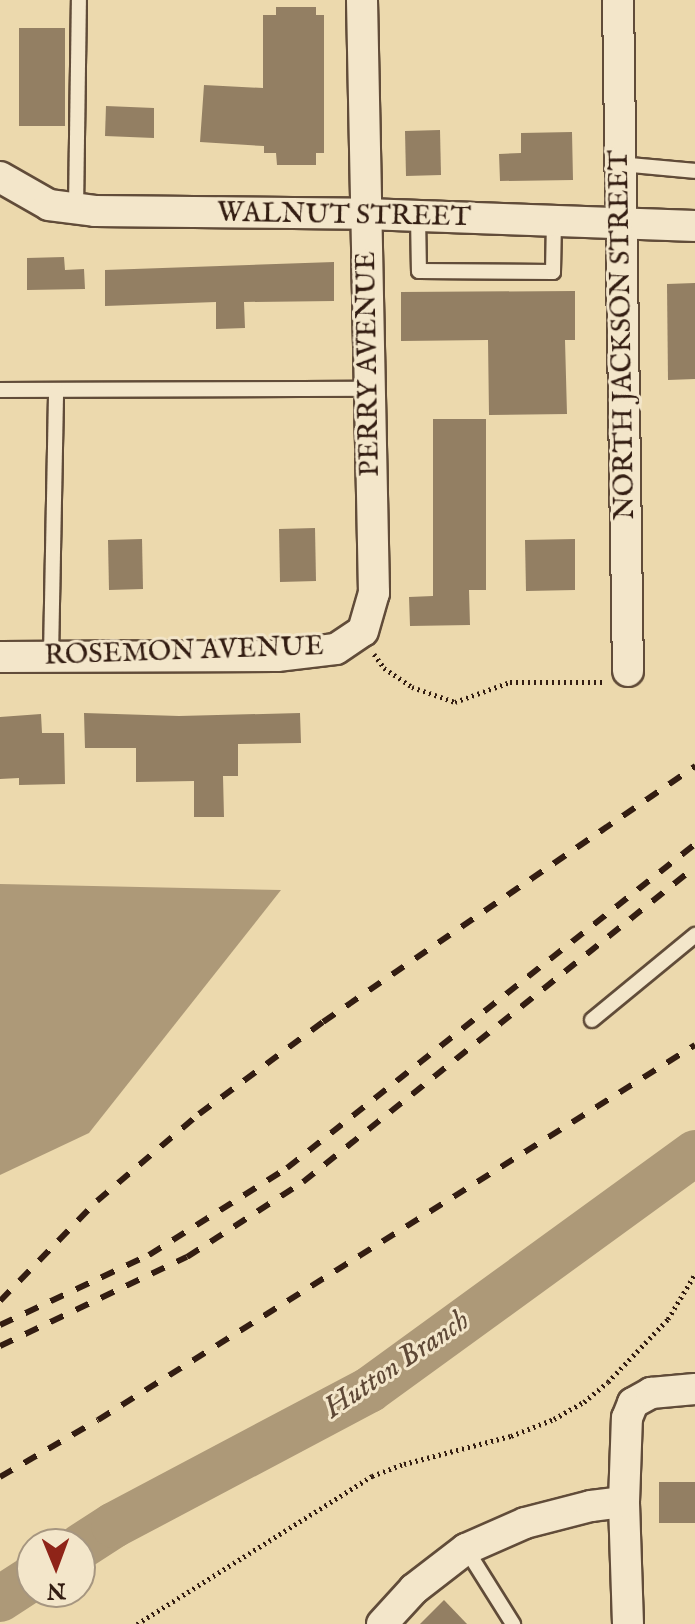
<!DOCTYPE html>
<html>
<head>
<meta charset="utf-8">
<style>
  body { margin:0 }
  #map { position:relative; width:695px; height:1624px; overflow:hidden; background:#ecd9ad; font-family:"IM FELL English",serif }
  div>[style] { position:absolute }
  .water>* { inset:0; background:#ad9978 }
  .river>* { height:46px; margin:-23px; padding:0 23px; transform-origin:23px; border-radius:23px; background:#ad9978 }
  .building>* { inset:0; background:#937f63 }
  .path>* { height:5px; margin-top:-2.5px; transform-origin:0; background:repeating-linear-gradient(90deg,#331d12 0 2px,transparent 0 6px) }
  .roads { filter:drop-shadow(2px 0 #614c39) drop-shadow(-2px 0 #614c39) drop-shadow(0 2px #614c39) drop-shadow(0 -2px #614c39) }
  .service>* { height:14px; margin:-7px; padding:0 7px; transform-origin:7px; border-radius:7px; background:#f3e6ca }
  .minor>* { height:30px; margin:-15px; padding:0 15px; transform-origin:15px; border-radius:15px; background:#f3e6ca }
  .rail>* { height:6px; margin-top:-3px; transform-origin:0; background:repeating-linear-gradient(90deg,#331d12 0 14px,transparent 0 28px) }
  span { translate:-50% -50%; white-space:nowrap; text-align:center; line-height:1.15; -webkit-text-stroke:6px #f3e6ca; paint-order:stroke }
  .street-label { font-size:28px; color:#331d12 }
  .water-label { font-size:30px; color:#5e4836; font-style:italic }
  .north { position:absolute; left:16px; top:1528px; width:80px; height:80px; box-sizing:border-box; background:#f3e6ca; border:2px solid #a69680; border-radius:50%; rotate:179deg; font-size:22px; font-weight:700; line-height:32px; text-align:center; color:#331d12 }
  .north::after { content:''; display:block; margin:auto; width:28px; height:36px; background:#8f2418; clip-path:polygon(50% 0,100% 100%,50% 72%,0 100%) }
</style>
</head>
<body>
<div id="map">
  <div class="water">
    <i style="clip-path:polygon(0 884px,281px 890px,89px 1133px,0 1175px)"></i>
  </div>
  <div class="river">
    <i style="left:80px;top:1547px;width:40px;rotate:-32.9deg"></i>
    <i style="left:114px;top:1525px;width:289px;rotate:-27.9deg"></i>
    <i style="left:369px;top:1390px;width:403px;rotate:-36deg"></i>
    <i style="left:0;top:1599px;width:38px;rotate:-33deg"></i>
  </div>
  <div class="building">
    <i style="clip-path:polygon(276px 7px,316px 7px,316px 15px,324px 15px,324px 153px,316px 153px,316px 165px,277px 165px,276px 153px,264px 153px,264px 146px,200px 142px,204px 85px,263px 88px,263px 15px,276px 15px)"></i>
    <i style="clip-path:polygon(19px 28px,65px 28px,65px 126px,19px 126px)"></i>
    <i style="clip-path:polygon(106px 106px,154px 108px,154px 138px,105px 136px)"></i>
    <i style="clip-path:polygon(440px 130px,441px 175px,406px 176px,405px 131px)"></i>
    <i style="clip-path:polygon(572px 132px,573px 180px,500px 181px,499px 154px,521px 153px,521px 133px)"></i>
    <i style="clip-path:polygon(64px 257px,65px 270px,84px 269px,85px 289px,27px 290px,27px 258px)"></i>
    <i style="clip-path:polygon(334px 262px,334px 301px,244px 302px,245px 328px,216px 329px,216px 302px,105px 306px,105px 270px)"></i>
    <i style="clip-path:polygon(695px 283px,695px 379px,668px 380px,667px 284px)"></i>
    <i style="clip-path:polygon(575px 291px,575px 340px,565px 340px,567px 414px,489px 415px,488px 340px,401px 341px,401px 292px)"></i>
    <i style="clip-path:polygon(433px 419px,486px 419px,486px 590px,469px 590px,470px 625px,410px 626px,409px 597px,433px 596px)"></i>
    <i style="clip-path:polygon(315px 528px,316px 581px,280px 582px,279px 529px)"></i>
    <i style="clip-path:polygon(142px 539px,143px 589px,109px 590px,108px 540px)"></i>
    <i style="clip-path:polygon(575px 539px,575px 590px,526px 591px,525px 540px)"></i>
    <i style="clip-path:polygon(84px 713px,179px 716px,300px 713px,301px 743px,238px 744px,238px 776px,223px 776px,224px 817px,194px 817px,194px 781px,136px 782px,136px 748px,85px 748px)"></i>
    <i style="clip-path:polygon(41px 714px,42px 733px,64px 733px,65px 784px,19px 785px,19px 778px,0 779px,0 717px)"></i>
    <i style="clip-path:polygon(659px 1482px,695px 1482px,695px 1523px,659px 1523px)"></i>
    <i style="clip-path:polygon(444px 1600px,467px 1624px,420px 1624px)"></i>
  </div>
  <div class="path">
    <i style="left:374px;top:654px;width:17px;rotate:54deg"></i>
    <i style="left:384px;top:668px;width:34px;rotate:34deg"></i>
    <i style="left:412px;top:687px;width:46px;rotate:19.2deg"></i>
    <i style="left:455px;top:702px;width:59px;rotate:-20deg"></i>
    <i style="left:510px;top:682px;width:95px"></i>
    <i style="left:137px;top:1624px;width:278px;rotate:-32.2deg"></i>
    <i style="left:372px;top:1476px;width:34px;rotate:-21deg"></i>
    <i style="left:404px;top:1464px;width:111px;rotate:-14.7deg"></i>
    <i style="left:511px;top:1436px;width:46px;rotate:-21.6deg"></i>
    <i style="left:554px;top:1419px;width:34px;rotate:-30deg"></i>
    <i style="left:584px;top:1402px;width:31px;rotate:-40deg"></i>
    <i style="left:608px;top:1382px;width:87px;rotate:-46.4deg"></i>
    <i style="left:668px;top:1319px;width:52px;rotate:-59deg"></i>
  </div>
  <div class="roads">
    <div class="service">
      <i style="left:620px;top:164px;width:75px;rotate:5.3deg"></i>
      <i style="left:76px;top:209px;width:209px;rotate:-89.2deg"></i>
      <i style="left:418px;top:216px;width:55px;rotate:89deg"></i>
      <i style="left:419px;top:271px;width:134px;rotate:0.4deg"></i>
      <i style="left:553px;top:272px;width:51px;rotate:-88.9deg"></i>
      <i style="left:0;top:390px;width:369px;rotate:-0.2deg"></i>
      <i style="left:51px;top:656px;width:266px;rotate:-88.9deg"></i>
      <i style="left:592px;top:1020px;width:134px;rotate:-39.5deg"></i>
      <i style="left:466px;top:1549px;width:89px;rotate:57.9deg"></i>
    </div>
    <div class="minor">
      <i style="left:618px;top:0;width:671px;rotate:89.15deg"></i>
      <i style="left:0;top:177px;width:56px;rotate:29.7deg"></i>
      <i style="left:49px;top:205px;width:46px;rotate:7.4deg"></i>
      <i style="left:95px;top:211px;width:272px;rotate:0.6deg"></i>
      <i style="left:367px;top:214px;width:328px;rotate:2.1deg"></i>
      <i style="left:0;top:657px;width:277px;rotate:-0.2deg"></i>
      <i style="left:277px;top:656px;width:59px;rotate:-6.8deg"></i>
      <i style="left:336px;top:649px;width:32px;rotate:-34deg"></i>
      <i style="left:363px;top:631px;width:40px;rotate:-74deg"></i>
      <i style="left:374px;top:593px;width:593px;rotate:-91.16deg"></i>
      <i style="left:382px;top:1624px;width:47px;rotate:-47.6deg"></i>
      <i style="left:414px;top:1589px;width:66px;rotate:-37.6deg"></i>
      <i style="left:466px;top:1549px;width:64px;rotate:-23.8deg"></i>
      <i style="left:525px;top:1523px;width:68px;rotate:-14.4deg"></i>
      <i style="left:591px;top:1506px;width:33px;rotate:-7deg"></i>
      <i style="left:628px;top:1624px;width:122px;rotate:-91.9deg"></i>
      <i style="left:624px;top:1502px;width:84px;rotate:-88deg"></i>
      <i style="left:627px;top:1418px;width:16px;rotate:-68deg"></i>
      <i style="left:633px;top:1403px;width:21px;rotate:-29deg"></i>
      <i style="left:651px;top:1393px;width:44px;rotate:-5.2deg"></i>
    </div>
  </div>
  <div class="rail">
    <i style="left:0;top:1301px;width:139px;rotate:-45.9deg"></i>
    <i style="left:97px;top:1201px;width:134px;rotate:-40.5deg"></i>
    <i style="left:199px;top:1114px;width:154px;rotate:-36.6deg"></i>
    <i style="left:323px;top:1022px;width:452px;rotate:-34.5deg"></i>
    <i style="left:0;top:1325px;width:165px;rotate:-25.2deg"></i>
    <i style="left:149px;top:1255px;width:163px;rotate:-32.2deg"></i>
    <i style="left:287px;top:1168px;width:521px;rotate:-38.45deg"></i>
    <i style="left:0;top:1346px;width:207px;rotate:-25.5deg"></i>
    <i style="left:187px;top:1257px;width:138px;rotate:-32.9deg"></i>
    <i style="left:303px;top:1182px;width:503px;rotate:-38.78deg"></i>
    <i style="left:0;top:1477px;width:113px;rotate:-30.2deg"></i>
    <i style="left:98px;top:1420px;width:705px;rotate:-32.13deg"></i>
  </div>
  <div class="street-label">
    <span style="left:344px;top:216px;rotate:1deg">WALNUT STREET</span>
    <span style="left:623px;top:335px;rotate:-91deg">NORTH JACKSON STREET</span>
    <span style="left:369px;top:364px;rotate:-91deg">PERRY AVENUE</span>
    <span style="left:184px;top:652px;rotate:-2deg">ROSEMON AVENUE</span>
  </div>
  <div class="water-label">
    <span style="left:397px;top:1365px;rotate:-34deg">Hutton Branch</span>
  </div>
  <div class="north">N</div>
</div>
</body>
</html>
